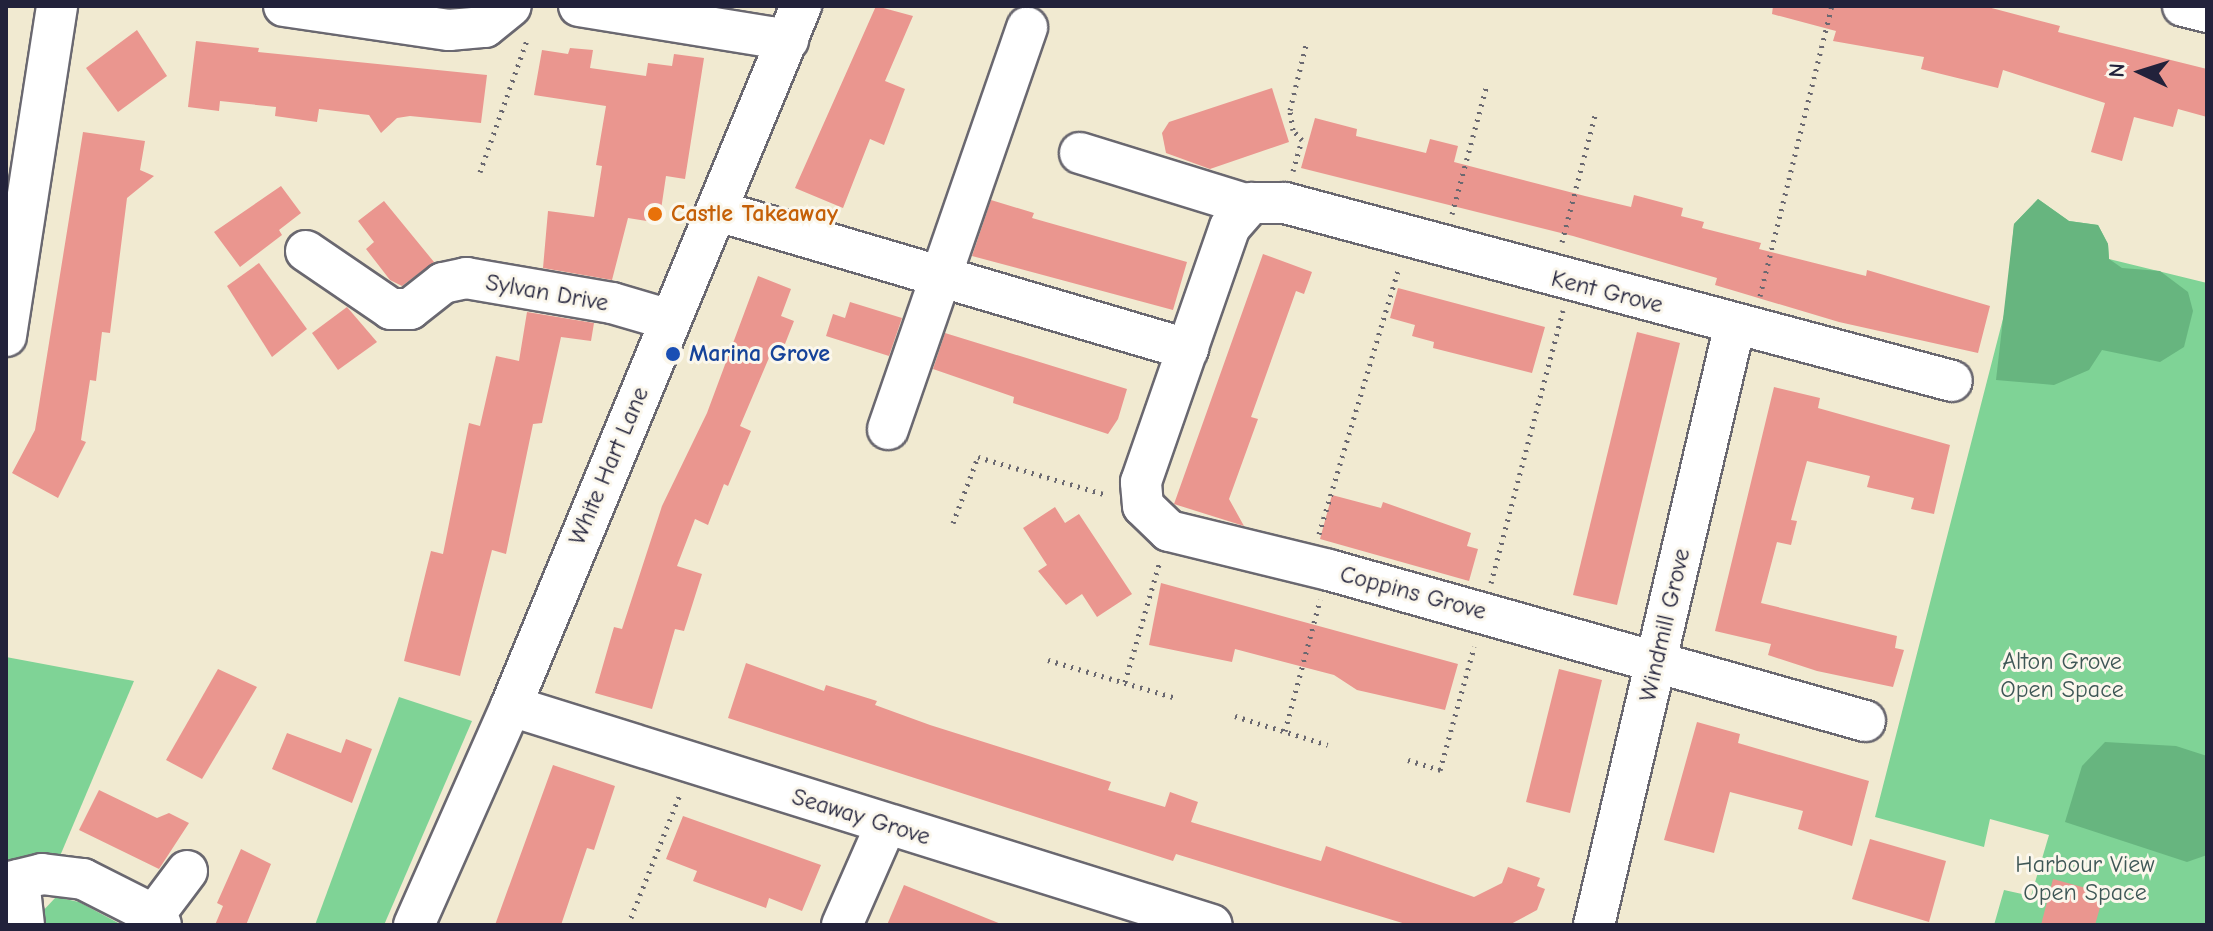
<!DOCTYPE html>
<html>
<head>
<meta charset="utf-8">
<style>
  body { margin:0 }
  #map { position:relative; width:2213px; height:931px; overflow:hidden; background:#f1ead1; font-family:"Comic Neue",sans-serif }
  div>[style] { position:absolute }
  .green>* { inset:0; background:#7fd396 }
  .forest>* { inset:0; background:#67b57f }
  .building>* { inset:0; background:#ea968f }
  .path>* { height:5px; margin-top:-2.5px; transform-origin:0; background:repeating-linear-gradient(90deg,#6a6870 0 2px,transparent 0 8px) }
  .roads { filter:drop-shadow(2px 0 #6a6870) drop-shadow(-2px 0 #6a6870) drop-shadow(0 2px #6a6870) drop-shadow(0 -2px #6a6870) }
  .minor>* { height:40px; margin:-20px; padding:0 20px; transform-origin:20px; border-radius:20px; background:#fff }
  .dots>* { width:22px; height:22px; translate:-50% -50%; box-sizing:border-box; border:4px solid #fbf7ec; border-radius:50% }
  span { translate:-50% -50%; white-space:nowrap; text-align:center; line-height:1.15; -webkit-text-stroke:6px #fbf7ec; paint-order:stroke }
  .food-label { font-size:24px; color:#c56008; font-weight:700 }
  .left { translate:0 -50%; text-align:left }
  .street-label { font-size:24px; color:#22223b }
  .transit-label { font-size:24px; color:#164399; font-weight:700 }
  .park-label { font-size:24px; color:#3e5756 }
  .frame { position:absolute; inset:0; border:8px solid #22223b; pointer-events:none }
  .north { position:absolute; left:2101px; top:32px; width:80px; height:80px; -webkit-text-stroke:6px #fbf7ec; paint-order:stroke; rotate:274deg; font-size:22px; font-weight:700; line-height:32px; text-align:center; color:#22223b }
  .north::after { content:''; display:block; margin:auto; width:28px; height:36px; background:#22223b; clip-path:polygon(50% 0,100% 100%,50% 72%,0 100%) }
</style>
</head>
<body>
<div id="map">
  <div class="green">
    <i style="clip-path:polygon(2038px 199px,2069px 221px,2098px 225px,2108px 244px,2109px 259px,2207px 283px,2207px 925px,1994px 925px,2004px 890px,2031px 896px,2049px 835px,1990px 819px,1984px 847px,1875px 817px,2006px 307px,2014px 224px)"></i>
    <i style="clip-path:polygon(6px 657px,134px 681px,60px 856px,6px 862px)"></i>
    <i style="clip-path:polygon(399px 697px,472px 721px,384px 925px,315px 925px)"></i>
    <i style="clip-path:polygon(56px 897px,79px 902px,122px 925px,41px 925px,40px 914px)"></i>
  </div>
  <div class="forest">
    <i style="clip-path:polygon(2038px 199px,2069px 221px,2098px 225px,2108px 244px,2109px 259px,2122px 268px,2160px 271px,2188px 292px,2193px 311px,2184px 347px,2160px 362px,2102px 350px,2089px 370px,2054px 385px,1996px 380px,2014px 224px)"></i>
    <i style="clip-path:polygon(2105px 742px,2176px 746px,2207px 756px,2207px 855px,2187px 862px,2065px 822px,2082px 766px)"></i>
  </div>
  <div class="building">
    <i style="clip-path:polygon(876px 6px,913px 16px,885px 81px,905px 89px,884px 145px,870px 139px,843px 208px,795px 188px)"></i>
    <i style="clip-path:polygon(1773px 6px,1984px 6px,2060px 26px,2058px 32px,2207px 69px,2207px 117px,2178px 109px,2173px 127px,2134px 117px,2122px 161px,2091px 152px,2105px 103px,2003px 70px,1998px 88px,1921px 69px,1924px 57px,1833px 41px,1836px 31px,1772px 14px)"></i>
    <i style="clip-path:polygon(137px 30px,167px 76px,118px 112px,86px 68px)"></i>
    <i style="clip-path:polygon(196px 41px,259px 48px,258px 52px,487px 75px,481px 123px,410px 116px,397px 118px,381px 133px,369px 115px,319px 109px,317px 122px,275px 116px,276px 107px,220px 101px,219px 111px,188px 107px)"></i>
    <i style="clip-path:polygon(570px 48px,593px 50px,590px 68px,646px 76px,648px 63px,672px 66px,674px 54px,704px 58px,685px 179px,666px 176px,659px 223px,628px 218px,612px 280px,543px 268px,548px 211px,594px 217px,602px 166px,596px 165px,606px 106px,534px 95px,542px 50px,568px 54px)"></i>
    <i style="clip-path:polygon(1272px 88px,1289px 142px,1210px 169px,1166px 153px,1162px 133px,1169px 122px)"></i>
    <i style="clip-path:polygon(1315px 118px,1357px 129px,1356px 136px,1426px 153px,1430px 139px,1458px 146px,1454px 162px,1585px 196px,1631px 207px,1634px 195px,1683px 208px,1681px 216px,1704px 222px,1702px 228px,1761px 243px,1759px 249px,1866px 276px,1867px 270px,1990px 306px,1978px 353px,1839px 322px,1715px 285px,1717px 278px,1573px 236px,1301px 168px)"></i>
    <i style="clip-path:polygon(83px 132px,145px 141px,140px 170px,154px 176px,127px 198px,110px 333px,102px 332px,96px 381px,90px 380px,81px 440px,86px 442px,58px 498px,12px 473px,35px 430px)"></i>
    <i style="clip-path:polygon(281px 186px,301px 213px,279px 230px,282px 235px,240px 267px,214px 232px)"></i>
    <i style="clip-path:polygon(991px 200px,1034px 213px,1032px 218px,1187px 262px,1173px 310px,972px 256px)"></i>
    <i style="clip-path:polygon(384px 201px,434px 262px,402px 286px,390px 280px,366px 249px,374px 242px,358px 221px)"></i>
    <i style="clip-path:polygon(1263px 254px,1312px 272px,1304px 294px,1296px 291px,1251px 417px,1258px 419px,1229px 499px,1244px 526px,1174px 504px)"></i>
    <i style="clip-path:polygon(259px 263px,307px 329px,272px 357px,227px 286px)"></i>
    <i style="clip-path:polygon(758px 276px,791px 289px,781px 316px,794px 321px,783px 349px,774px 346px,740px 426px,751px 431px,728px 486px,724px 484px,708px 525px,695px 519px,677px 566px,702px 574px,684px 631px,675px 629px,652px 709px,595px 693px,614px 627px,622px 629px,662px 506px,707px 413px)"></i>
    <i style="clip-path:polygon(1398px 288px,1545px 327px,1532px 373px,1433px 348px,1434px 342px,1412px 336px,1415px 325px,1390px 318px)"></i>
    <i style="clip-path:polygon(850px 302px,902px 318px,889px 356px,826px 336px,833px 314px,845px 318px)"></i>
    <i style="clip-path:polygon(347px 307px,377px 342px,338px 370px,312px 333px)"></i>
    <i style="clip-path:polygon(527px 312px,594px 323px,591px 341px,561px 337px,542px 423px,533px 424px,506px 554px,492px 550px,460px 676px,404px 661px,431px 551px,443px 554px,469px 423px,480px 426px,496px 356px,519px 361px)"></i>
    <i style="clip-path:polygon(1637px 332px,1680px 343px,1617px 605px,1573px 595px)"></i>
    <i style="clip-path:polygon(945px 333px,1127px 389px,1118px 419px,1108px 434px,1013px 403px,1014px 397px,933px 369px)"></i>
    <i style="clip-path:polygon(1774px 387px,1820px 398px,1818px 408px,1950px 445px,1934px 514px,1911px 509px,1914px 498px,1867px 487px,1870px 476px,1807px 461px,1791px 520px,1797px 521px,1791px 545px,1777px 542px,1761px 603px,1897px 636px,1895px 648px,1904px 650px,1893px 687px,1817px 671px,1768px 655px,1771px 644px,1715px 631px)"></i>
    <i style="clip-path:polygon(1332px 495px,1381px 508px,1383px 502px,1471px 533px,1467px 546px,1478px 549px,1469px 581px,1320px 539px)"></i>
    <i style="clip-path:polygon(1055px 507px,1065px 523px,1079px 514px,1132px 594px,1097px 617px,1082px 594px,1066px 605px,1038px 571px,1047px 565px,1023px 528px)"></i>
    <i style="clip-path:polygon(1161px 583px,1458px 664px,1445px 710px,1357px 690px,1334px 675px,1235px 649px,1232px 662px,1149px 645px)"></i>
    <i style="clip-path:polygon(746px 663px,824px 691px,826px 685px,877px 701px,875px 705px,930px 725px,1111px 782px,1108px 790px,1165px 807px,1170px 792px,1198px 802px,1191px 822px,1321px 861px,1326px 846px,1474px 897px,1502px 883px,1508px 867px,1540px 878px,1537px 886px,1545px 889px,1537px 910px,1509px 925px,1409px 925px,1176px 854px,1173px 861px,728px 718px)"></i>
    <i style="clip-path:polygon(218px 669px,257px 687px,202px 779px,166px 760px)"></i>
    <i style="clip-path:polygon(1559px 669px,1602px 680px,1570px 813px,1526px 802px)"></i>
    <i style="clip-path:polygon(1697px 722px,1740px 734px,1738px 743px,1869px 781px,1852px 846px,1798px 829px,1803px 811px,1730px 792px,1714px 853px,1664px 840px)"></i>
    <i style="clip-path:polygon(287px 733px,341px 753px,346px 739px,372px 749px,352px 803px,272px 769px)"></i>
    <i style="clip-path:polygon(553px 765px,615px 786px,594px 850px,587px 848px,561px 925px,495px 925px)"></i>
    <i style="clip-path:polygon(99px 790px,157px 818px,169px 813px,189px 823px,159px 869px,79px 830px)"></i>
    <i style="clip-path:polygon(683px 816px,821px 865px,802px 911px,769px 898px,766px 908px,693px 881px,697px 871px,666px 859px)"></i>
    <i style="clip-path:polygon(1870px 839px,1946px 861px,1929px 922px,1852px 899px)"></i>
    <i style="clip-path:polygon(241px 849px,271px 864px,246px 925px,215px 925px,223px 906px,217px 903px)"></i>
    <i style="clip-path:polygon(2053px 879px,2104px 893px,2095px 925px,2041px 925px)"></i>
    <i style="clip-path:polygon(904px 885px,1001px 924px,1001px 925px,887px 925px)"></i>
  </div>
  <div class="path">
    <i style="left:1293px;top:171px;width:32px;rotate:-74deg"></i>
    <i style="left:1302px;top:140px;width:13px;rotate:-132deg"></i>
    <i style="left:1293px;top:130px;width:20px;rotate:-99deg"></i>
    <i style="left:1290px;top:110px;width:67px;rotate:-76.2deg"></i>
    <i style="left:480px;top:172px;width:143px;rotate:-70.4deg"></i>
    <i style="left:1452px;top:214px;width:131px;rotate:-74.9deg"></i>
    <i style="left:1562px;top:242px;width:131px;rotate:-75.4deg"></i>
    <i style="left:1760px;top:296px;width:299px;rotate:-76.1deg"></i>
    <i style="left:953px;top:523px;width:71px;rotate:-69.3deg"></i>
    <i style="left:978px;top:457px;width:134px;rotate:16.4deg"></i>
    <i style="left:1319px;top:534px;width:279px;rotate:-73.3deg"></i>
    <i style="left:1491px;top:583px;width:282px;rotate:-75.2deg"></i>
    <i style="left:1048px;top:660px;width:134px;rotate:16.5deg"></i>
    <i style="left:1125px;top:682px;width:123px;rotate:-73.9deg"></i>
    <i style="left:1235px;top:716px;width:97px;rotate:17.3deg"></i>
    <i style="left:1285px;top:731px;width:136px;rotate:-75deg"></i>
    <i style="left:1408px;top:760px;width:34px;rotate:17deg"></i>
    <i style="left:1440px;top:770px;width:128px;rotate:-74.5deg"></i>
    <i style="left:628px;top:925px;width:143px;rotate:-68.3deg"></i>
  </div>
  <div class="roads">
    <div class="minor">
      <i style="left:284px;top:6px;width:167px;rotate:8.3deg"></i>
      <i style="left:449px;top:30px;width:36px;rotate:-5deg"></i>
      <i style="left:485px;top:27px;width:33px;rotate:-39deg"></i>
      <i style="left:579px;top:6px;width:212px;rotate:9.2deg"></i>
      <i style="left:2183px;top:6px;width:25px;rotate:14deg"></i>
      <i style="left:1080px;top:153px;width:176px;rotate:17.2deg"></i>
      <i style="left:718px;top:211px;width:490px;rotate:16.4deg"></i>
      <i style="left:306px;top:251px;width:103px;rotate:34.3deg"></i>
      <i style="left:391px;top:309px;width:19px"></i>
      <i style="left:410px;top:309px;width:42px;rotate:-38.2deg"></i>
      <i style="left:443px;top:283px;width:24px;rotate:-12deg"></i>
      <i style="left:466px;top:278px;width:148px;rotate:9.7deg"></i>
      <i style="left:612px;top:303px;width:60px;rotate:16.3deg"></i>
      <i style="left:6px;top:336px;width:334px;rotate:-81.2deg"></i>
      <i style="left:888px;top:429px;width:425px;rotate:-70.9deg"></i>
      <i style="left:511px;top:706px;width:734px;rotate:17.35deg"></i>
      <i style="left:1865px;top:721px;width:557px;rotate:-164.27deg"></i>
      <i style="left:1329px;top:570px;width:165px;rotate:-166.3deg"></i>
      <i style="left:1169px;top:531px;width:36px;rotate:-136deg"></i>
      <i style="left:1143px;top:506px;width:24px;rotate:-95deg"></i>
      <i style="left:1141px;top:482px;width:270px;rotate:-70.8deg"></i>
      <i style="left:1230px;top:227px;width:32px;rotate:-49deg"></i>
      <i style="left:1251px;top:203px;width:34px"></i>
      <i style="left:1285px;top:203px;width:690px;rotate:14.94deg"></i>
      <i style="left:19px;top:880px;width:45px;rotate:83.7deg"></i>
      <i style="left:6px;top:883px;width:37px;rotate:-14deg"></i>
      <i style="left:42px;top:874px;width:41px;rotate:7deg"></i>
      <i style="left:83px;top:879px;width:80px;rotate:26.9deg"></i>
      <i style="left:154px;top:915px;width:12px;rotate:55deg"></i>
      <i style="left:154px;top:915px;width:55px;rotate:-53.1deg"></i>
      <i style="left:414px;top:925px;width:240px;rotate:-66.1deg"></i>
      <i style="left:511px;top:706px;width:758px;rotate:-67.5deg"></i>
      <i style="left:842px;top:925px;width:109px;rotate:-66.3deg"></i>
      <i style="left:1594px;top:925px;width:617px;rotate:-76.8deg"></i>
    </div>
  </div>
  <div class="dots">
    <i style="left:655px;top:214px;background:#e8710a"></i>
    <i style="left:673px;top:354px;background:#1a4fb4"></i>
  </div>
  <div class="food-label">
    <span class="left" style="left:671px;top:214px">Castle Takeaway</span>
  </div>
  <div class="street-label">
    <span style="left:1607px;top:292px;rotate:14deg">Kent Grove</span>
    <span style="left:547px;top:293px;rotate:10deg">Sylvan Drive</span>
    <span style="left:609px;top:466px;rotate:-67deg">White Hart Lane</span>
    <span style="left:1413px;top:593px;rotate:15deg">Coppins Grove</span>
    <span style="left:1665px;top:625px;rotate:-77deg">Windmill Grove</span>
    <span style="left:861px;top:817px;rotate:17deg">Seaway Grove</span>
  </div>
  <div class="transit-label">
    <span class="left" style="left:689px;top:354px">Marina Grove</span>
  </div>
  <div class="park-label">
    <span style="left:2062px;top:676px">Alton Grove<br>Open Space</span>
    <span style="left:2085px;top:879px">Harbour View<br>Open Space</span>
  </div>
  <div class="frame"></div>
  <div class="north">N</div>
</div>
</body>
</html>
